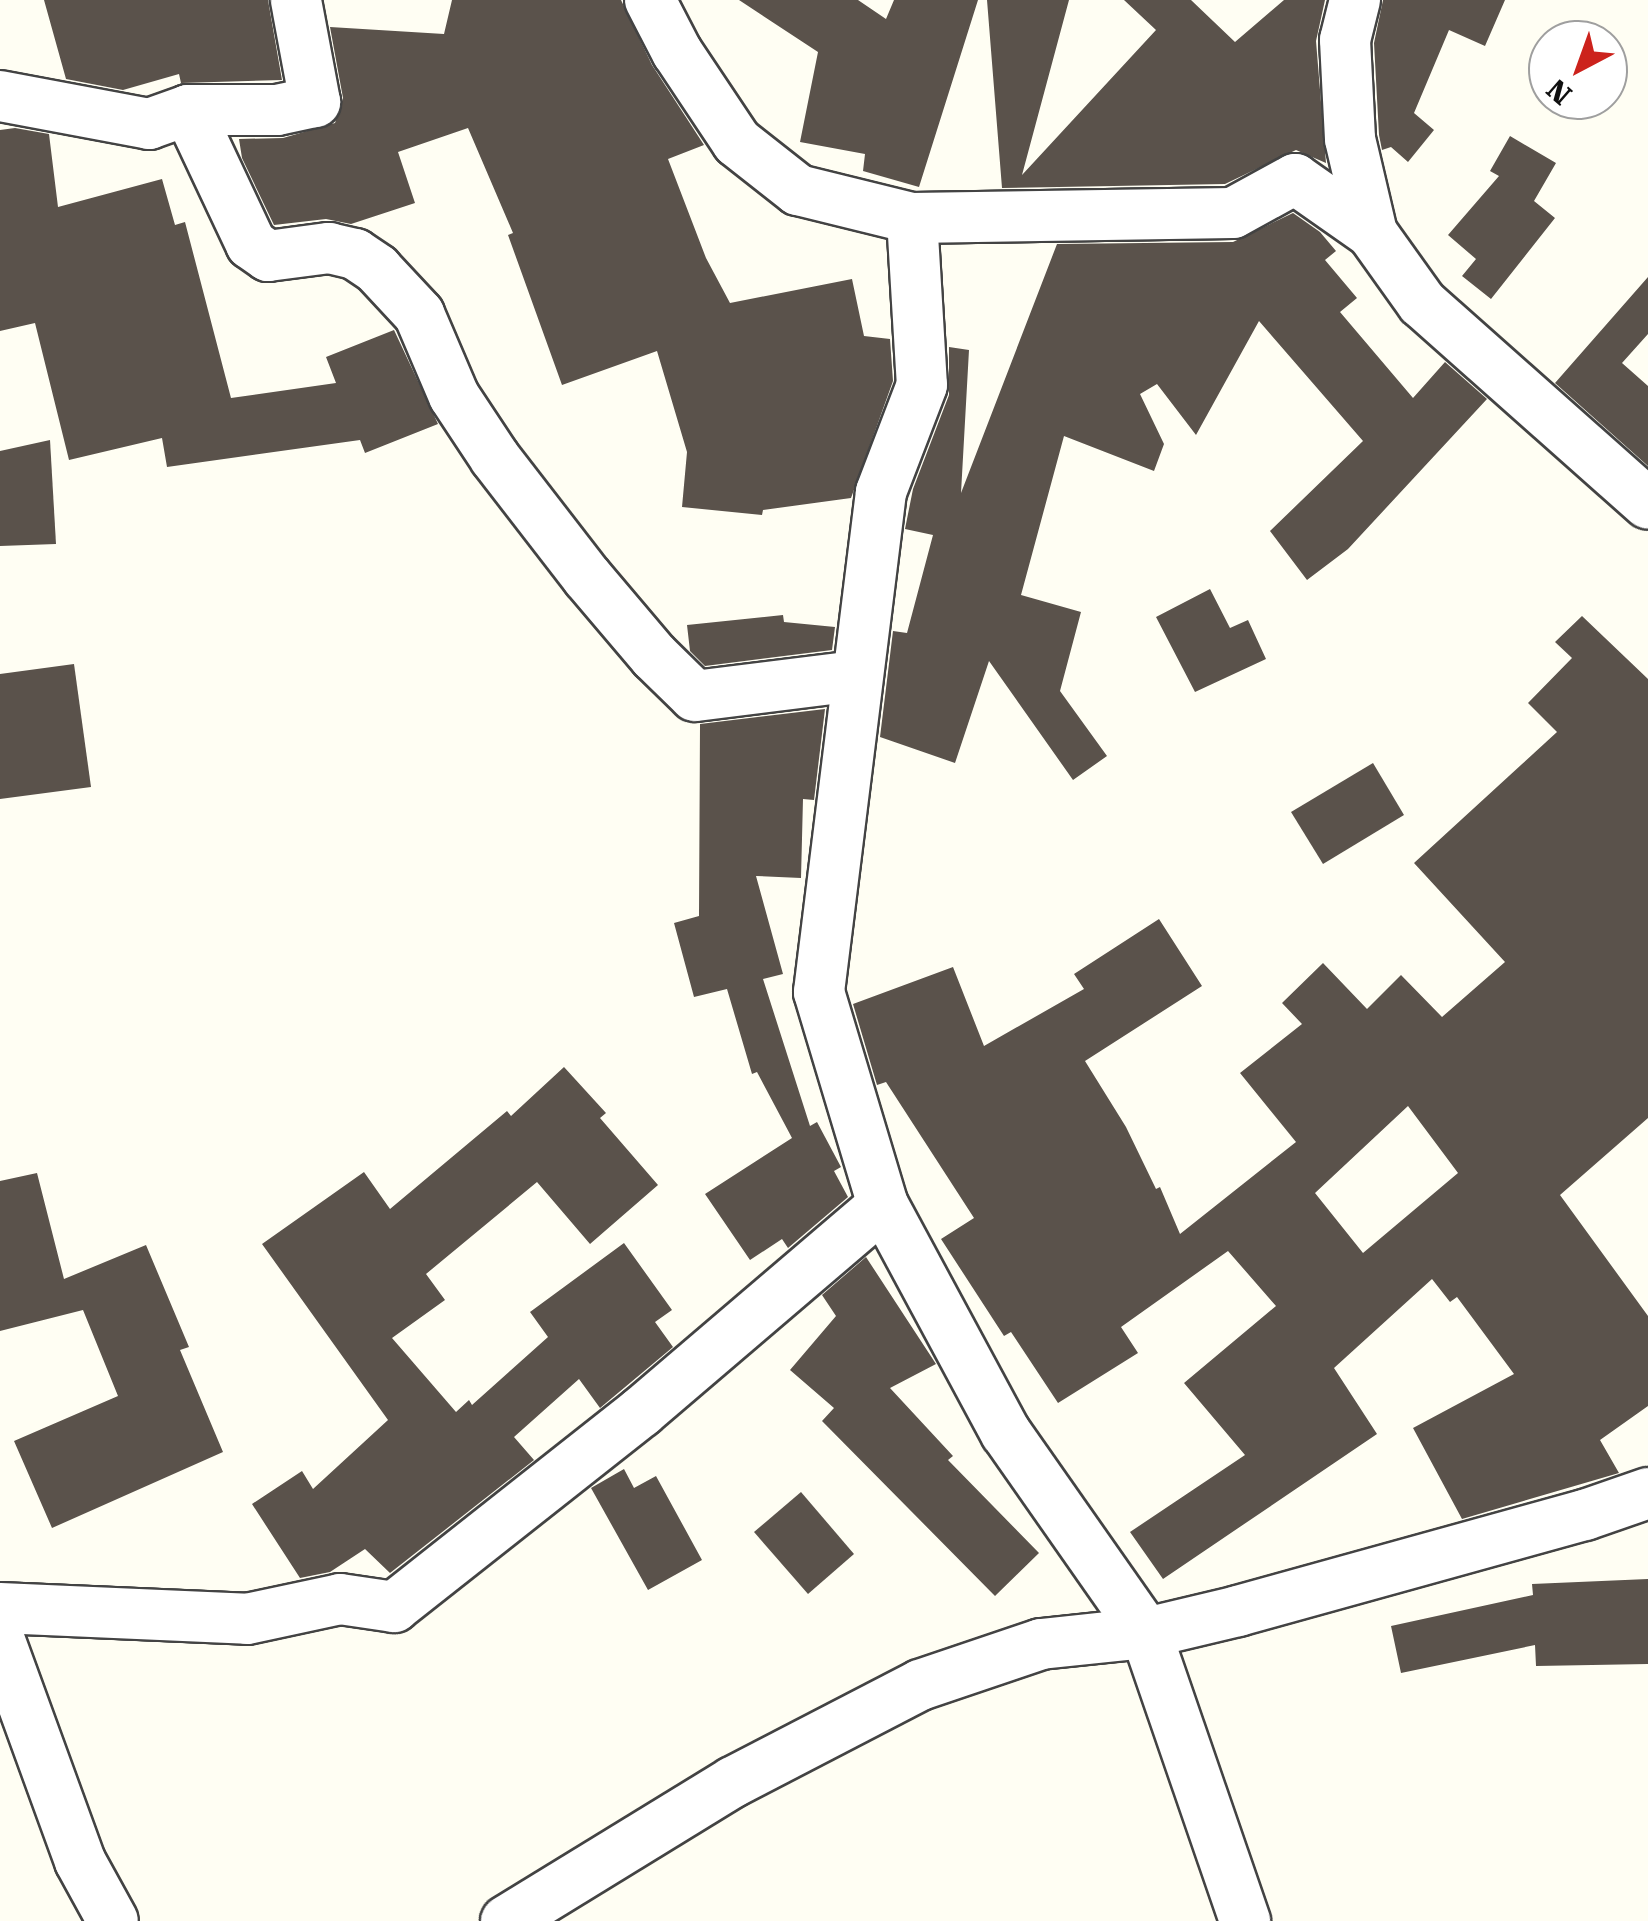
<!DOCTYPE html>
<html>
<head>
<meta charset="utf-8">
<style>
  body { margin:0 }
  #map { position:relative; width:1648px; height:1921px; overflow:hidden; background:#fffef3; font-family:"Roboto Serif",serif }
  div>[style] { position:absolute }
  .building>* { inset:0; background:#5a524b }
  .roads { filter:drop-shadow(2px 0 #434343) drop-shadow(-2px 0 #434343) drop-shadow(0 2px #434343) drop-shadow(0 -2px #434343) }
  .street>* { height:50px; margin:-25px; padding:0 25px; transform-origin:25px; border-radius:25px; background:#fff }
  span { translate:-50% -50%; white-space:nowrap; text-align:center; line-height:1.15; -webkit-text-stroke:10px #fff; paint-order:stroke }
  .north { position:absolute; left:1528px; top:20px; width:100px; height:100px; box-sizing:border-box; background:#fff; border:2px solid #9f9f9f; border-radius:50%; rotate:221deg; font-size:28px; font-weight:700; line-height:40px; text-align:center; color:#101010 }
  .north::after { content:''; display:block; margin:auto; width:35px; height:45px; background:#cc221c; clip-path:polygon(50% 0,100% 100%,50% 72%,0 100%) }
</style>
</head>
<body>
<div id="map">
  <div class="building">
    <i style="clip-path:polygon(44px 0,268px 0,282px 80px,181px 83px,179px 74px,123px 90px,66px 79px)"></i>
    <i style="clip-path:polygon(452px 0,621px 0,652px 65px,704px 145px,668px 159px,706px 258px,730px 303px,852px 279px,864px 336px,890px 339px,893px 381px,851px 498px,763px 510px,762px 515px,682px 507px,687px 452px,657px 351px,562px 385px,508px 235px,513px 233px,468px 128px,398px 152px,415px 203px,351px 224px,326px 219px,274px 225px,242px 158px,239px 139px,283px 138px,335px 123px,343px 98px,330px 27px,444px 34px)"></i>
    <i style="clip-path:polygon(739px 0,858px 0,886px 19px,894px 0,978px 0,919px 187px,863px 171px,865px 154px,800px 142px,818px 52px)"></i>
    <i style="clip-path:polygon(987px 0,1069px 0,1022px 175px,1156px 30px,1124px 0,1191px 0,1235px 42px,1284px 0,1325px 0,1316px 41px,1326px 163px,1296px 150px,1225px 184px,1002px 188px)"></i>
    <i style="clip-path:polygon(1383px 0,1505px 0,1485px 46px,1449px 30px,1414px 113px,1434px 130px,1408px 162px,1391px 147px,1382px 150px,1379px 135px,1374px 43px)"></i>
    <i style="clip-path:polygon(15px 128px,49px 134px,58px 207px,162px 179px,175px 225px,185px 222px,231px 398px,336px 383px,326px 357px,394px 330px,438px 424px,365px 453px,360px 440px,167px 467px,162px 438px,69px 460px,35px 323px,0 331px,0 130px)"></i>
    <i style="clip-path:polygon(1510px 136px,1556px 163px,1534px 201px,1555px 218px,1491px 299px,1462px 276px,1476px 259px,1448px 235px,1499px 176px,1490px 171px)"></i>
    <i style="clip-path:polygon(1293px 213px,1320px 232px,1336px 251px,1325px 260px,1357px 298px,1340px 312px,1413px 398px,1445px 362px,1487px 399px,1348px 549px,1307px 580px,1270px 531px,1363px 441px,1259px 321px,1196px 435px,1157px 384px,1140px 394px,1164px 444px,1154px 471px,1064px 436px,1021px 595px,1081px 612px,1060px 691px,1107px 756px,1073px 780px,989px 661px,955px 763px,880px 737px,893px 631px,907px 633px,933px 535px,905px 529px,913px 489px,949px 395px,949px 347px,969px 350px,961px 493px,1057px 244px,1233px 242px)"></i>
    <i style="clip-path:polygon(1648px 277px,1648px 334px,1622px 363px,1648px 386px,1648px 466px,1555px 383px)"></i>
    <i style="clip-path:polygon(50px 440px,56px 544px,0 546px,0 451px)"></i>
    <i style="clip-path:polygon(1210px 589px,1230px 628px,1248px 620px,1266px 659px,1195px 692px,1156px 617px)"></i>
    <i style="clip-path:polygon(783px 615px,784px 622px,835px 627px,832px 650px,705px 666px,690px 651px,687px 625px)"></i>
    <i style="clip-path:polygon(evenodd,1582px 616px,1648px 679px,1648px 1118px,1560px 1195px,1648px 1316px,1648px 1406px,1600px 1440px,1619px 1473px,1462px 1519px,1413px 1428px,1514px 1374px,1457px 1297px,1450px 1302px,1432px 1279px,1334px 1368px,1377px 1434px,1163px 1579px,1130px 1532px,1245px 1455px,1184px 1383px,1276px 1306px,1228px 1251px,1121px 1327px,1138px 1353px,1058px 1403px,1011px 1332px,1004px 1336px,941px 1239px,974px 1218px,886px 1082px,877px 1085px,853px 1004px,953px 967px,984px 1046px,1084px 989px,1074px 974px,1159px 919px,1202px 986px,1085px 1061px,1126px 1127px,1156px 1189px,1160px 1187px,1180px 1234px,1296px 1142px,1240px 1073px,1302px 1024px,1282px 1003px,1323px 963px,1367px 1009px,1401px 975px,1442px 1017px,1505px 962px,1414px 863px,1557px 732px,1528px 703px,1572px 658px,1555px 642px,1582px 616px,1408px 1106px,1458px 1173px,1363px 1253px,1315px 1193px,1408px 1106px)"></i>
    <i style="clip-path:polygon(74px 664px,91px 787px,0 799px,0 674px)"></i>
    <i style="clip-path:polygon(825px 709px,814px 800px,803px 799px,801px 878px,756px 876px,783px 974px,763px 979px,810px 1126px,817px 1122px,841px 1167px,834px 1171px,848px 1197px,788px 1248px,782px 1239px,750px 1260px,705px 1194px,792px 1138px,757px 1072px,752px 1074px,727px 989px,694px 997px,674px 923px,699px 916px,700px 724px)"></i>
    <i style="clip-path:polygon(1373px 763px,1404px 815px,1323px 864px,1291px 812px)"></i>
    <i style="clip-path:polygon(564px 1067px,606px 1113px,600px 1118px,658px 1185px,590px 1244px,537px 1182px,426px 1274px,445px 1300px,392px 1338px,456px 1412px,469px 1400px,472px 1405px,548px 1337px,530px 1312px,624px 1243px,672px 1310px,655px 1322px,673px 1347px,600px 1408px,579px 1379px,514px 1437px,534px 1460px,390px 1573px,365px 1549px,330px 1572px,300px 1578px,252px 1504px,302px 1471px,313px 1489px,388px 1420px,262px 1244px,364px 1172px,390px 1209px,507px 1111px,511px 1116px)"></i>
    <i style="clip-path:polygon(37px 1173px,64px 1279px,146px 1245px,189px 1347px,180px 1350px,223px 1452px,52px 1528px,14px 1441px,118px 1396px,83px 1310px,0 1331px,0 1181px)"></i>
    <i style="clip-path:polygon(866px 1257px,936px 1364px,890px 1388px,953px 1456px,948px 1460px,1039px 1553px,995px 1596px,822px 1421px,834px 1408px,790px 1370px,836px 1316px,822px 1295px)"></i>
    <i style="clip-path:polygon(624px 1469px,634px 1488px,656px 1476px,702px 1560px,648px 1590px,591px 1488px)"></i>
    <i style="clip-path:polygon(801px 1492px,854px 1554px,808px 1594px,754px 1532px)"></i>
    <i style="clip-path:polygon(1648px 1579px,1648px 1664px,1536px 1666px,1535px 1645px,1401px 1673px,1391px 1626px,1533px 1595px,1532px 1584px)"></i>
  </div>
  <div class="roads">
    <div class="street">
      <i style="left:650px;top:0;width:59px;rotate:62.6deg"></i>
      <i style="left:677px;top:52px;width:108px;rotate:56.3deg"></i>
      <i style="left:737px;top:142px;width:78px;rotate:38.2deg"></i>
      <i style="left:798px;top:190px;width:117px;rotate:13.8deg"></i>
      <i style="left:912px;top:218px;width:321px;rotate:-0.9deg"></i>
      <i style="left:1233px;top:213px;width:71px;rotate:-28.7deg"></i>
      <i style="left:1295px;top:179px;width:94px;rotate:35deg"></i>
      <i style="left:1372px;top:233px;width:86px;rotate:54.5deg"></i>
      <i style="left:1422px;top:303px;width:302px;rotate:41.6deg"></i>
      <i style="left:1355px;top:0;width:41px;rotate:104deg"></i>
      <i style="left:1345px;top:40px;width:99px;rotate:87.1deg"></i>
      <i style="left:1350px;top:139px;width:97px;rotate:76.8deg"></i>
      <i style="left:0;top:96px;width:152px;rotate:10.6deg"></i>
      <i style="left:149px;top:124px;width:41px;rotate:-19.7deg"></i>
      <i style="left:188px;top:110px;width:148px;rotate:64.8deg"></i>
      <i style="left:251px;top:244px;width:21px;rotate:35deg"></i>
      <i style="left:268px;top:256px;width:62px;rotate:-7.5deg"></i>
      <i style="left:329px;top:248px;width:27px;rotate:13deg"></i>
      <i style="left:355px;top:254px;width:27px;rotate:34deg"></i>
      <i style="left:377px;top:269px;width:62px;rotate:47deg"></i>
      <i style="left:419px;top:314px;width:89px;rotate:66.9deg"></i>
      <i style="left:454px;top:396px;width:74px;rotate:56.5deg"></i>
      <i style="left:495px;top:458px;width:150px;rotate:52.3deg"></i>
      <i style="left:587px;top:577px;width:104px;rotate:49.7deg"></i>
      <i style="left:654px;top:656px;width:57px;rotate:44.3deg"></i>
      <i style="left:695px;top:696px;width:161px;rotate:-7.1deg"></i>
      <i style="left:188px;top:110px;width:89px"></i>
      <i style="left:277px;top:110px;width:39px;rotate:-12deg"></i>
      <i style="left:315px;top:102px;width:104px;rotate:-100.6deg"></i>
      <i style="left:912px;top:218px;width:167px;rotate:86.6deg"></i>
      <i style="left:922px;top:385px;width:115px;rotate:111deg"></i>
      <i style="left:881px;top:492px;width:504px;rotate:97.07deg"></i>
      <i style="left:819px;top:992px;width:222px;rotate:73.3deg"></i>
      <i style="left:883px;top:1205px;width:259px;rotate:61.7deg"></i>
      <i style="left:1006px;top:1433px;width:244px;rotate:55deg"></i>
      <i style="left:1146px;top:1633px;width:305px;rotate:71deg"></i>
      <i style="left:0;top:1608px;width:247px;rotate:2.5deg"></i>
      <i style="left:247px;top:1619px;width:95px;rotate:-12.1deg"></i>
      <i style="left:340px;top:1599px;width:55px;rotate:8.4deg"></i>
      <i style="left:394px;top:1607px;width:315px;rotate:-38.3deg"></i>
      <i style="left:641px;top:1412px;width:318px;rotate:-40.5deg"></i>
      <i style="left:0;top:1641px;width:234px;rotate:70deg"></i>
      <i style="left:80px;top:1861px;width:68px;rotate:61.2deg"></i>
      <i style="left:506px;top:1921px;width:266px;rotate:-31.5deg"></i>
      <i style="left:733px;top:1782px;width:211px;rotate:-27.4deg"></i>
      <i style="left:920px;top:1685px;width:128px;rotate:-18.7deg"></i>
      <i style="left:1041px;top:1644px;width:106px;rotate:-6deg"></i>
      <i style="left:1146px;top:1633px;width:95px;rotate:-13.4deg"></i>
      <i style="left:1238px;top:1611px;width:360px;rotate:-15.5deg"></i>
      <i style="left:1585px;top:1515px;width:67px;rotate:-19.2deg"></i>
    </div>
  </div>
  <div class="north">N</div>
</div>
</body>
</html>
